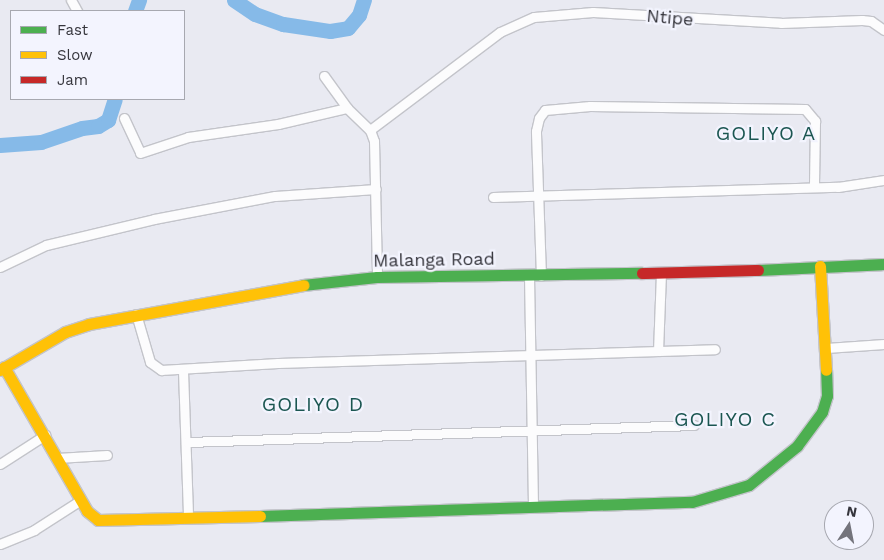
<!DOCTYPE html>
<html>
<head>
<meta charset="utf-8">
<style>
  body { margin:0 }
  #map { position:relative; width:884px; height:560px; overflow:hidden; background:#e9eaf2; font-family:"Work Sans",sans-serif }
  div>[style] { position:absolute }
  .river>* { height:15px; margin:-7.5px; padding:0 7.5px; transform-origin:7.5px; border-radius:7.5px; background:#86bae8 }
  .roads { filter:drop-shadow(1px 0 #c3c4ca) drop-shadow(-1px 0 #c3c4ca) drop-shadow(0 1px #c3c4ca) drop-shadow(0 -1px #c3c4ca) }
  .street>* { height:9px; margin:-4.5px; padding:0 4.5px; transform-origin:4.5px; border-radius:4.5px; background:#fcfcfd }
  .fast>* { height:11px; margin:-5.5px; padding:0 5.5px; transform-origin:5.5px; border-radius:5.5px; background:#4caf50 }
  .slow>* { height:11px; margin:-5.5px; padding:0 5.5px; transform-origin:5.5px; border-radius:5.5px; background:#ffc107 }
  .jam>* { height:11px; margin:-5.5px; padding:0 5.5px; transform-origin:5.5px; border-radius:5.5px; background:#c62828 }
  span { translate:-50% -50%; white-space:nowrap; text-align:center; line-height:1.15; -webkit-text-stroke:4.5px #f3f4fe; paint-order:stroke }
  .street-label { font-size:18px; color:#35353c }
  .quarter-label { font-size:20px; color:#1b5651; letter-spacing:1px }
  .legend { position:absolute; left:10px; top:10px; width:175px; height:90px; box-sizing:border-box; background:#f3f4fe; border:1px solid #a7a8b0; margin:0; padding:6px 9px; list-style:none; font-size:15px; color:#35353c }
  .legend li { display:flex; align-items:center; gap:10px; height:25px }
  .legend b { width:25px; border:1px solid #a7a8b0 }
  .north { position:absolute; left:824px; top:500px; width:50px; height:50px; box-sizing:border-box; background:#f3f4fe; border:1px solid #a7a8b0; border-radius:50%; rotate:11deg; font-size:14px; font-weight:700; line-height:20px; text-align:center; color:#35353c }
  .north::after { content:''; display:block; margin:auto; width:18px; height:22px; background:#74747c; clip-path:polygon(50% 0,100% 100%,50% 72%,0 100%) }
</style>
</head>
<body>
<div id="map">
  <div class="river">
    <i style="left:234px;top:0;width:25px;rotate:34deg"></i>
    <i style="left:255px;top:14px;width:30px;rotate:20deg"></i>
    <i style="left:283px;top:24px;width:48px;rotate:8.5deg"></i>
    <i style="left:330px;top:31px;width:18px;rotate:-9deg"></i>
    <i style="left:348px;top:28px;width:17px;rotate:-50deg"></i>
    <i style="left:359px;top:15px;width:16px;rotate:-72deg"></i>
    <i style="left:135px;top:11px;width:12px;rotate:-70deg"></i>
    <i style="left:0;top:145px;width:41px;rotate:-4.2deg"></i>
    <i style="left:41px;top:142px;width:43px;rotate:-18.9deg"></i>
    <i style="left:82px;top:128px;width:16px;rotate:-7deg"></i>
    <i style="left:98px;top:126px;width:12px;rotate:-31deg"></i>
    <i style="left:108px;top:120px;width:22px;rotate:-72deg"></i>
  </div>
  <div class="roads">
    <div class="street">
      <i style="left:71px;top:0;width:13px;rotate:61deg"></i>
      <i style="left:324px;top:76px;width:39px;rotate:54deg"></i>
      <i style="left:347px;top:108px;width:32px;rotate:44deg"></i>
      <i style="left:370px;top:130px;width:12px;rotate:70deg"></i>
      <i style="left:374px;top:141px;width:136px;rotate:88.7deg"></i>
      <i style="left:124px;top:118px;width:38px;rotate:65deg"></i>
      <i style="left:140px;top:153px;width:51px;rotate:-18.4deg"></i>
      <i style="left:188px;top:137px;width:91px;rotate:-8.2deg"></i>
      <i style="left:278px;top:124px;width:71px;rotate:-13.1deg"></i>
      <i style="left:370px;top:130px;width:163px;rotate:-37deg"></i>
      <i style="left:500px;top:32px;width:37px;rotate:-24deg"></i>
      <i style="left:534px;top:17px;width:59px;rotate:-4.8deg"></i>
      <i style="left:593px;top:12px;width:188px;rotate:3.3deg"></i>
      <i style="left:781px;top:23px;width:81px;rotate:-2.1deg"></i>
      <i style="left:862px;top:20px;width:9px;rotate:6deg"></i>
      <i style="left:871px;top:21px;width:16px;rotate:35deg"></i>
      <i style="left:493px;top:197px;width:345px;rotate:-1.7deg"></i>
      <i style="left:838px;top:187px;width:47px;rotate:-8.7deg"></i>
      <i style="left:0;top:267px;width:51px;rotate:-25.6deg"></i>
      <i style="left:46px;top:245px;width:111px;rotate:-13.5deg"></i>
      <i style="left:154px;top:219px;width:123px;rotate:-10.8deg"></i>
      <i style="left:275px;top:196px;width:101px;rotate:-4deg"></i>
      <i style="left:529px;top:276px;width:231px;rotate:89deg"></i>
      <i style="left:541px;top:276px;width:145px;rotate:-92deg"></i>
      <i style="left:536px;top:131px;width:13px;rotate:-77deg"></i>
      <i style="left:539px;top:118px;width:10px;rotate:-53deg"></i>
      <i style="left:545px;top:110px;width:45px;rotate:-5.1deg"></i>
      <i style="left:590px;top:106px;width:215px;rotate:0.8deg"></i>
      <i style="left:805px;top:109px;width:16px;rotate:50deg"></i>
      <i style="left:815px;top:121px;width:65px;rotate:90.9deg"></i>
      <i style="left:136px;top:314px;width:50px;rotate:73.7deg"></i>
      <i style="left:150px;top:362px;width:14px;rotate:36deg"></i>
      <i style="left:161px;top:370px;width:117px;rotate:-3.4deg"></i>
      <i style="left:278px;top:363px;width:437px;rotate:-1.8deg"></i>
      <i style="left:826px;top:348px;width:58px;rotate:-3.9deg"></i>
      <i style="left:658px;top:351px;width:78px;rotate:-87.8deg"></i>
      <i style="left:183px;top:371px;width:146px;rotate:88deg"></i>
      <i style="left:188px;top:442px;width:506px;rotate:-1.92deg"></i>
      <i style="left:57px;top:458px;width:50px;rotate:-3.4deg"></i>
      <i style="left:0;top:464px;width:54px;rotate:-32.8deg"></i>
      <i style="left:0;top:544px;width:37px;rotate:-22deg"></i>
      <i style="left:34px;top:530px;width:56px;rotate:-32.6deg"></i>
    </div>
    <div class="fast">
      <i style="left:758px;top:270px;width:126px;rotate:-2.7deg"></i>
      <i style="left:303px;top:285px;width:74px;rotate:-6.2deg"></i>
      <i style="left:377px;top:277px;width:265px;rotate:-0.9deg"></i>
      <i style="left:260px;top:516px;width:432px;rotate:-1.9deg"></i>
      <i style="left:692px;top:502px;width:59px;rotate:-16.6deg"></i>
      <i style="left:749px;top:485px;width:62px;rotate:-39.1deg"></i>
      <i style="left:797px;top:446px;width:42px;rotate:-53.7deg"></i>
      <i style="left:822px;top:412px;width:17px;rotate:-73deg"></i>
      <i style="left:827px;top:396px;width:26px;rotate:-92deg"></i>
    </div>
    <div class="slow">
      <i style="left:820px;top:266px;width:104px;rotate:86.7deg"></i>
      <i style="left:4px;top:367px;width:166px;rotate:60deg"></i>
      <i style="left:87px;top:511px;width:14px;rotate:39deg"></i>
      <i style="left:98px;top:520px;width:162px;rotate:-1.4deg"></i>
      <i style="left:0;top:370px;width:75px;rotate:-30.3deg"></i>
      <i style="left:65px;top:332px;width:25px;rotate:-18deg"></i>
      <i style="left:89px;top:324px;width:218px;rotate:-10.3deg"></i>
    </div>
    <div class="jam">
      <i style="left:642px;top:273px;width:116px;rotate:-1.5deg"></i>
    </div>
  </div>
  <div class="street-label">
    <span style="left:670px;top:18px;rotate:5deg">Ntipe</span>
    <span style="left:434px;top:260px;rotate:-1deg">Malanga Road</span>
  </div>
  <div class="quarter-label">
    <span style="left:766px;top:133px">GOLIYO A</span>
    <span style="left:313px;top:404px">GOLIYO D</span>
    <span style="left:725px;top:419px">GOLIYO C</span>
  </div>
  <ul class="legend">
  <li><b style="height:6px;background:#4caf50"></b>Fast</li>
  <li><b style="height:6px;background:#ffc107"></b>Slow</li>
  <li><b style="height:6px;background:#c62828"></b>Jam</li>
  </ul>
  <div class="north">N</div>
</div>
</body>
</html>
